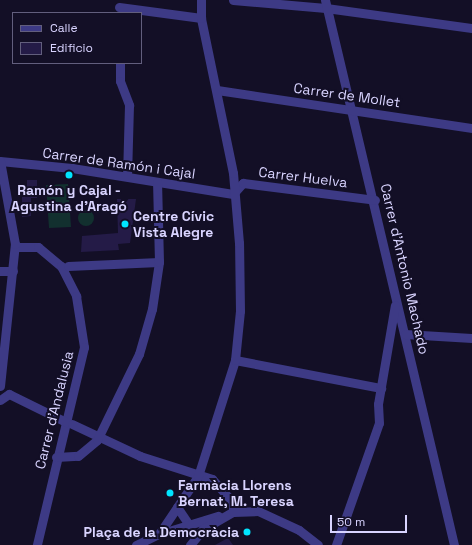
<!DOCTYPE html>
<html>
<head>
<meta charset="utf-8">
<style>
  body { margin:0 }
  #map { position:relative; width:472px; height:545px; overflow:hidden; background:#130f26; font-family:"Space Grotesk",sans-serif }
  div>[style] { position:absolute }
  .green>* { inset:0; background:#12302f }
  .round { border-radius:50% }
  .building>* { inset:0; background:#241b47 }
  .street>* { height:9px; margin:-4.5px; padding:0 4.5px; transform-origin:4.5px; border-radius:4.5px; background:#3d3a85 }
  .dots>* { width:11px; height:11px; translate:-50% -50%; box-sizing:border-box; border:2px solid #130f26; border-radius:50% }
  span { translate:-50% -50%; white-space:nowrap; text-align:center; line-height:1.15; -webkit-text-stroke:4px #130f26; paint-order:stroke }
  .street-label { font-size:14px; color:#d9d4ff }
  .poi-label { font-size:14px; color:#d9d4ff; font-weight:700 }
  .left { translate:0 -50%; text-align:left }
  .right { translate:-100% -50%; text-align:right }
  .legend { position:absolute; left:12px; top:12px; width:130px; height:52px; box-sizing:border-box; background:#130f26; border:1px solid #625e7d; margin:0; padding:5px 7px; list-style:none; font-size:12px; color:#d9d4ff }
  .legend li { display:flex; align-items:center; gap:8px; height:20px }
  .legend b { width:20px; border:1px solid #625e7d }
  .scale { position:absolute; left:330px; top:515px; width:77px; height:18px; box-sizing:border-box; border:2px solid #d9d4ff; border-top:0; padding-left:5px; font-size:12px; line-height:14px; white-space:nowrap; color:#d9d4ff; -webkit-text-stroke:3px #130f26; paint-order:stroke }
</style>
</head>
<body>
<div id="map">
  <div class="green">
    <i style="clip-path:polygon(68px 184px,71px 227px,49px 228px,46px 185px)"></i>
    <i class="round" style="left:78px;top:210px;width:16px;height:16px"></i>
  </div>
  <div class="building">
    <i style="clip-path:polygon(27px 180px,37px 180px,37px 198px,31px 198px,31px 216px,22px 217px,22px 194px,27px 193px)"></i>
    <i style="clip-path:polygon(117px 199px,136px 199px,130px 243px,118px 244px,119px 250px,81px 252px,82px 236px,118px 233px)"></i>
    <i style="clip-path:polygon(228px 538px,233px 545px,215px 545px)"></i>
  </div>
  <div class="street">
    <i style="left:233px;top:0;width:93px;rotate:4.9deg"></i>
    <i style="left:326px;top:8px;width:147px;rotate:7.8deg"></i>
    <i style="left:325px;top:0;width:560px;rotate:76.68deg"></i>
    <i style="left:119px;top:7px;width:83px;rotate:7.6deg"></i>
    <i style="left:120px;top:63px;width:18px;rotate:90deg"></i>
    <i style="left:120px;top:81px;width:26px;rotate:69deg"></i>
    <i style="left:129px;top:105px;width:71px;rotate:91.6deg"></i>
    <i style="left:217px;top:90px;width:258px;rotate:8.5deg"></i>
    <i style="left:0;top:161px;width:72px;rotate:5.6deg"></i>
    <i style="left:72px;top:168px;width:163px;rotate:9.2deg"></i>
    <i style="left:233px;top:194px;width:15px;rotate:-48deg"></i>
    <i style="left:243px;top:183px;width:133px;rotate:7.3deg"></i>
    <i style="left:15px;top:247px;width:23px"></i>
    <i style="left:38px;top:247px;width:30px;rotate:40deg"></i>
    <i style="left:61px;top:266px;width:34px;rotate:63deg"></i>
    <i style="left:76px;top:296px;width:52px;rotate:81.1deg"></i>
    <i style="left:84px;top:347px;width:204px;rotate:103.4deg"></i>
    <i style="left:68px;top:266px;width:91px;rotate:-2.5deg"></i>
    <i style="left:0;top:271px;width:13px"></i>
    <i style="left:405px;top:334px;width:67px;rotate:3.4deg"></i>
    <i style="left:235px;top:360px;width:149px;rotate:10.9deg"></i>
    <i style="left:0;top:386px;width:143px;rotate:-84deg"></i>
    <i style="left:15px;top:244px;width:84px;rotate:-100.2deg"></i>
    <i style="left:0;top:400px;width:11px;rotate:-34deg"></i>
    <i style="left:9px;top:394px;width:64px;rotate:26.2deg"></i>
    <i style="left:72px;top:424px;width:75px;rotate:25.2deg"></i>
    <i style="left:140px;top:456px;width:76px;rotate:17.7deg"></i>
    <i style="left:212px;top:479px;width:31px;rotate:48deg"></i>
    <i style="left:233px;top:502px;width:10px;rotate:90deg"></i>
    <i style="left:56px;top:457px;width:22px;rotate:-3deg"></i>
    <i style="left:78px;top:456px;width:25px;rotate:-40deg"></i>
    <i style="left:97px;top:440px;width:96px;rotate:-64deg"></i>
    <i style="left:139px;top:354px;width:47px;rotate:-73.9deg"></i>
    <i style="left:152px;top:309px;width:48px;rotate:-81.5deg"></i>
    <i style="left:159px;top:262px;width:80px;rotate:-91.4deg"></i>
    <i style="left:177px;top:507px;width:22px;rotate:56deg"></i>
    <i style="left:159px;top:534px;width:70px;rotate:-56.1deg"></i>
    <i style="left:198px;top:476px;width:122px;rotate:-72.3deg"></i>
    <i style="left:235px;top:360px;width:49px;rotate:-84.2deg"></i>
    <i style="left:240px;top:311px;width:68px;rotate:-90.8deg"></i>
    <i style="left:239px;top:243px;width:70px;rotate:-94.9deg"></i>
    <i style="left:233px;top:173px;width:158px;rotate:-101.7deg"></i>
    <i style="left:201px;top:18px;width:18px;rotate:-90deg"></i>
    <i style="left:136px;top:545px;width:25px;rotate:-26deg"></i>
    <i style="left:159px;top:534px;width:62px;rotate:-17deg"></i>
    <i style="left:190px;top:545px;width:21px;rotate:-51deg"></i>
    <i style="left:203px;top:529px;width:34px;rotate:-30deg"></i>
    <i style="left:233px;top:512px;width:25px;rotate:-2deg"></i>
    <i style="left:258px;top:511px;width:45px;rotate:24.9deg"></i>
    <i style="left:299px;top:530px;width:24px;rotate:38deg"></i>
    <i style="left:336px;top:545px;width:129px;rotate:-70.6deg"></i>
    <i style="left:379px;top:423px;width:19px;rotate:-93deg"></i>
    <i style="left:378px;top:404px;width:100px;rotate:-80.3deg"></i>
  </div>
  <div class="dots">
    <i style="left:69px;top:175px;background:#00e5ff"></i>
    <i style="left:125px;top:224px;background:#00e5ff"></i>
    <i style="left:170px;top:493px;background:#00e5ff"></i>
    <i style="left:247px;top:532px;background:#00e5ff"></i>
  </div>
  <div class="street-label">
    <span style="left:347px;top:95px;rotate:8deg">Carrer de Mollet</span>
    <span style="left:119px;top:163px;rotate:8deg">Carrer de Ramón i Cajal</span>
    <span style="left:303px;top:177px;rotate:7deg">Carrer Huelva</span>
    <span style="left:405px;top:269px;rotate:77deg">Carrer d'Antonio Machado</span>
    <span style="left:54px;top:410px;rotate:-76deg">Carrer d'Andalusia</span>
  </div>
  <div class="poi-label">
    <span style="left:69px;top:198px">Ramón y Cajal -<br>Agustina d'Aragó</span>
    <span class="left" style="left:133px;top:224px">Centre Cívic<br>Vista Alegre</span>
    <span class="left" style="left:178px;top:493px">Farmàcia Llorens<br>Bernat, M. Teresa</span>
    <span class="right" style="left:239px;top:532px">Plaça de la Democràcia</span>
  </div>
  <ul class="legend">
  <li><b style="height:5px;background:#3d3a85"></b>Calle</li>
  <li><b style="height:11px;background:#241b47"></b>Edificio</li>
  </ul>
  <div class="scale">50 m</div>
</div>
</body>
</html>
